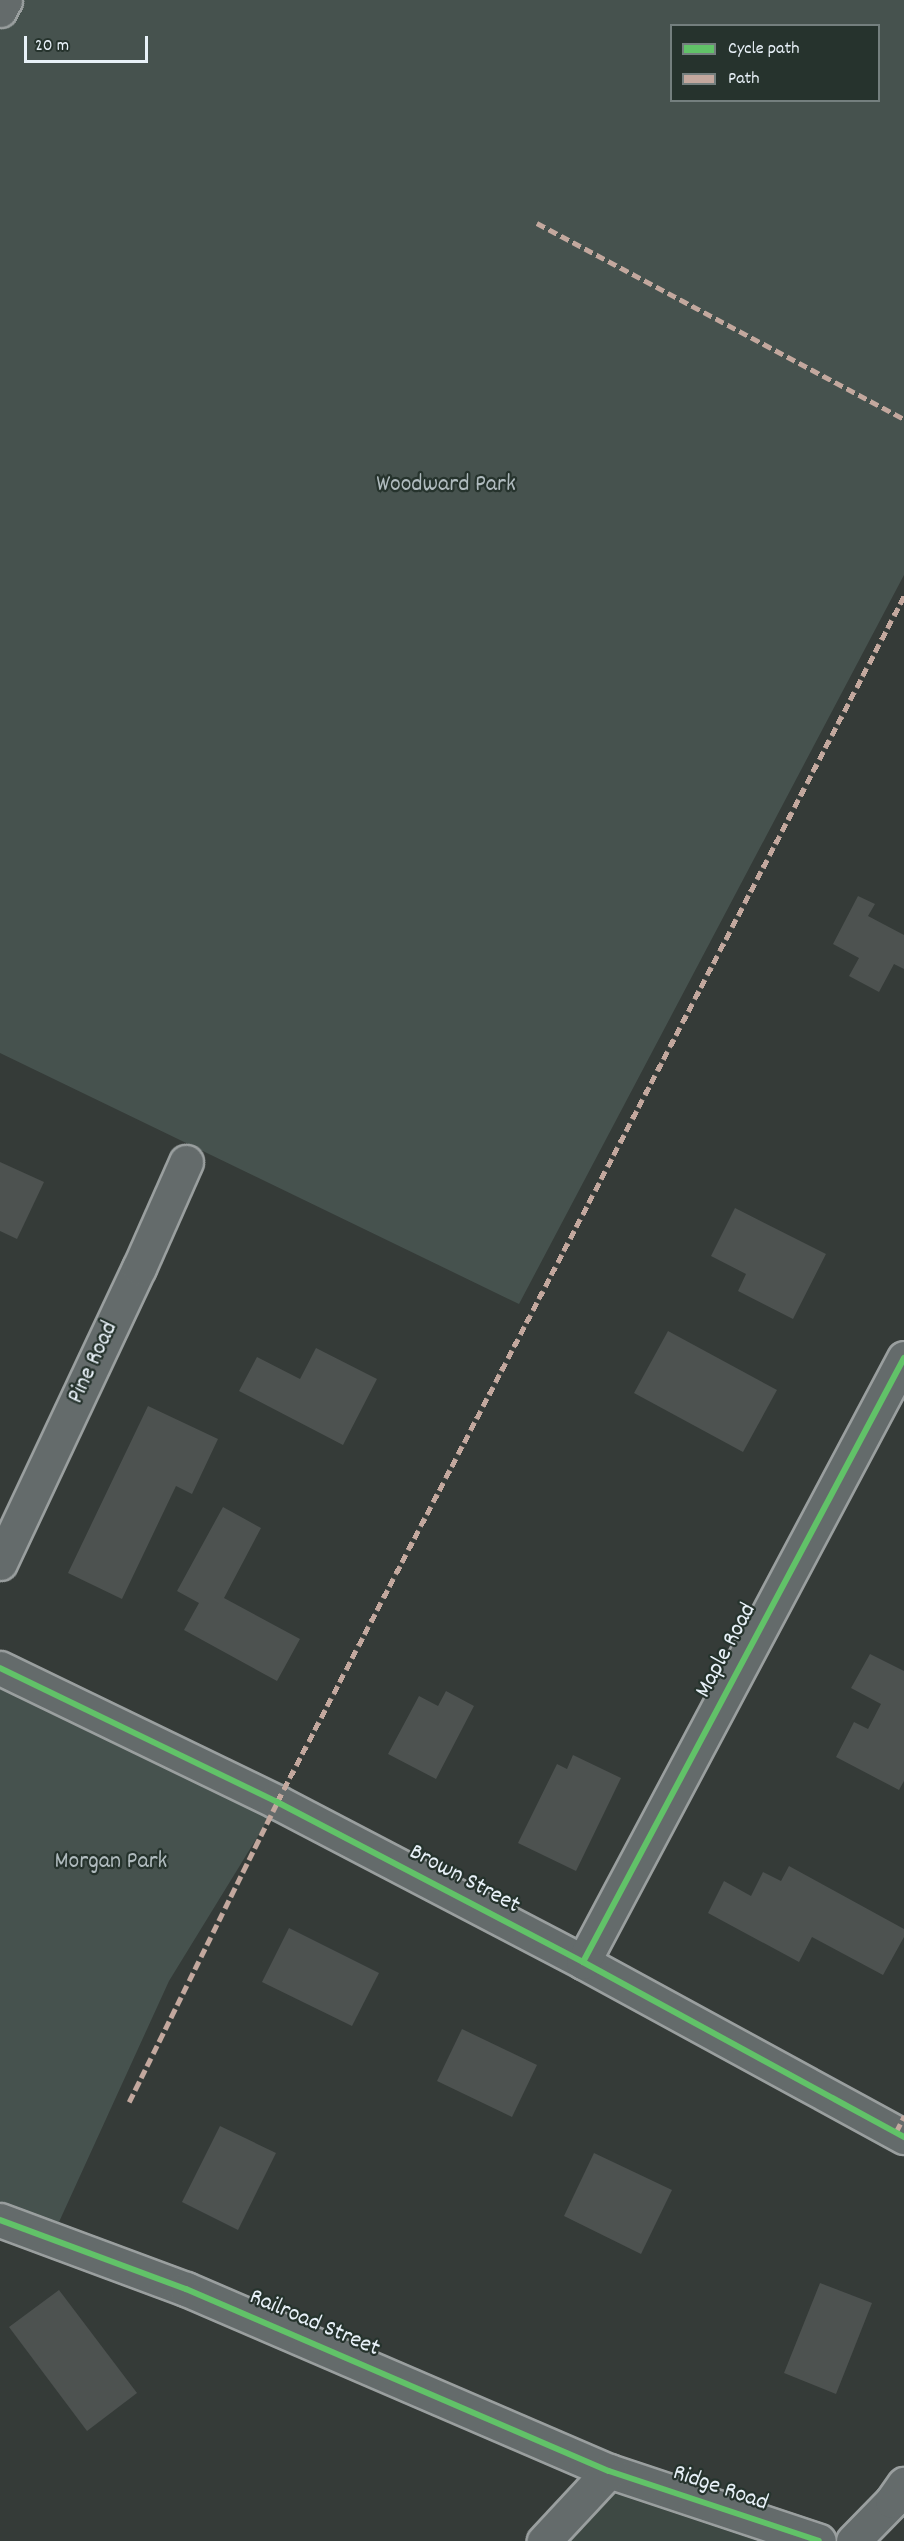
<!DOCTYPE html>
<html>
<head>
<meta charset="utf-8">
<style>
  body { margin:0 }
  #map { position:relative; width:904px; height:2541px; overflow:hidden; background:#353b38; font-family:Dekko,sans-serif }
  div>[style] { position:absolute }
  .built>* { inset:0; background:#3e4944 }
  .green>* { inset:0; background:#46524e }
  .building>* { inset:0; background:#4d5250 }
  .roads { filter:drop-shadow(2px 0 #9a9f9f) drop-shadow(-2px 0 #9a9f9f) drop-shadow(0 2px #9a9f9f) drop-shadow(0 -2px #9a9f9f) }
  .minor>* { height:33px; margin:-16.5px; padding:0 16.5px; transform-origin:16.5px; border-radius:16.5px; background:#646b6b }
  .tertiary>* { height:33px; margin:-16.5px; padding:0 16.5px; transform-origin:16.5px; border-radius:16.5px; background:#646b6b }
  .quiet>* { height:4.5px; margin-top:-2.25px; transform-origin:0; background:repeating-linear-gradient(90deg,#c3a89e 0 9px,transparent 0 13.5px) }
  .cycleway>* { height:6px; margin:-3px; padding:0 3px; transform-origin:3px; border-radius:3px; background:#61c268 }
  span { translate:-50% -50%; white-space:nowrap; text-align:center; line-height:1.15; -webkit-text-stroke:4.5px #26332d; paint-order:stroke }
  .park-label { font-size:24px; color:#b0bbbe }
  .street-label { font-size:24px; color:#e8f1f8 }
  .legend { position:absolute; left:670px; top:24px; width:210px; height:78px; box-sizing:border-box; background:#26332d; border:2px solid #747f7e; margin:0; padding:8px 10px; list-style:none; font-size:18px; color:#e8f1f8 }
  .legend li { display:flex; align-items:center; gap:12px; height:30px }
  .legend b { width:30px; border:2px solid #747f7e }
  .scale { position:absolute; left:24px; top:36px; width:124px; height:27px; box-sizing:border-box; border:3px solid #e8f1f8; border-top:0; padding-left:8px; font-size:18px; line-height:21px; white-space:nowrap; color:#e8f1f8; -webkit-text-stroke:4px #26332d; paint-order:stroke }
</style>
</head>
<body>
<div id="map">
  <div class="built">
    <i style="clip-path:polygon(609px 2471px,813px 2541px,543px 2541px)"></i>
  </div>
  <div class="green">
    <i style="clip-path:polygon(evenodd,11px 0,904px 0,904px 575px,519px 1304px,0 1053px,0 21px,11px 0,672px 26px,878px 26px,878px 100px,672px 100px,672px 26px)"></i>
    <i style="clip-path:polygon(0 1679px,269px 1818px,169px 1981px,59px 2222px,0 2205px)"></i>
  </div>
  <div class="building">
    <i style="clip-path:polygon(858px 896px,875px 904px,868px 916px,904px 935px,904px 969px,894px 964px,879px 992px,849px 976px,859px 958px,833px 944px)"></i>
    <i style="clip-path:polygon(0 1162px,44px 1182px,17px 1239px,0 1231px)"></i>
    <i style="clip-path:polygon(735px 1208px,826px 1254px,793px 1319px,738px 1291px,746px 1274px,711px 1256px)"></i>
    <i style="clip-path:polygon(668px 1331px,777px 1390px,743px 1452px,634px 1393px)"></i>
    <i style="clip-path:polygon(316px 1348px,377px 1379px,343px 1445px,239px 1391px,257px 1357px,300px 1379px)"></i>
    <i style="clip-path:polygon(148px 1406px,218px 1439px,192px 1494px,176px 1486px,122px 1599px,68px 1573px)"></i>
    <i style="clip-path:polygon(223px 1507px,261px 1528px,224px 1598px,300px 1639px,277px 1681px,184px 1630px,199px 1603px,177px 1591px)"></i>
    <i style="clip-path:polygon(870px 1654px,904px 1671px,904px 1781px,899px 1790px,836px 1757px,854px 1722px,868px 1729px,881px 1704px,851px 1688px)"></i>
    <i style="clip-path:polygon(446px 1691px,474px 1706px,436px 1779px,388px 1754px,419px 1696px,438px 1706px)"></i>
    <i style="clip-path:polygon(573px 1755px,621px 1778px,576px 1871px,518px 1843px,557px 1764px,567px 1769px)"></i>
    <i style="clip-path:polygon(789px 1866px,904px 1929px,904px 1937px,883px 1975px,812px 1937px,799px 1962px,708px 1913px,724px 1881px,751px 1896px,763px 1872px,781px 1881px)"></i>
    <i style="clip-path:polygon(289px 1928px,379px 1973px,352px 2026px,262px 1982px)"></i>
    <i style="clip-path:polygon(462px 2029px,537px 2065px,512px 2117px,437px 2081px)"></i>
    <i style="clip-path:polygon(220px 2126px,276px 2153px,238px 2230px,182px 2202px)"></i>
    <i style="clip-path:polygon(594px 2153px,672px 2190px,641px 2254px,564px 2216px)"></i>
    <i style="clip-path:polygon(820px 2283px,872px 2303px,836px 2394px,784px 2373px)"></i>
    <i style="clip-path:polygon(59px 2290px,137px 2393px,87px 2431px,9px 2327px)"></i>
  </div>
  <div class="roads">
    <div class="minor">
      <i style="left:0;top:10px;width:11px;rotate:-63deg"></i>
      <i style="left:0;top:1563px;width:326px;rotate:-64.8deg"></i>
      <i style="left:139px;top:1268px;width:116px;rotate:-66.1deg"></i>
      <i style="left:0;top:1668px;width:308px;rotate:25.8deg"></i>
      <i style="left:277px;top:1802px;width:345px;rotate:27.6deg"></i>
      <i style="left:583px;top:1962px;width:366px;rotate:28.6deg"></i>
      <i style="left:583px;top:1962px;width:684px;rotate:-62.01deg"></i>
      <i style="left:609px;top:2471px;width:221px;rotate:18.4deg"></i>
      <i style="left:853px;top:2541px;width:56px;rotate:-45.7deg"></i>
      <i style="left:892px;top:2501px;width:21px;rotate:-55deg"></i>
    </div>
    <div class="tertiary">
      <i style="left:0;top:2220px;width:198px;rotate:20.4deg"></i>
      <i style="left:186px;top:2289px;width:460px;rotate:23.3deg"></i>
      <i style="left:609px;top:2471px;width:96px;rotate:132.9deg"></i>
    </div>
  </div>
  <div class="quiet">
    <i style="left:537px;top:223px;width:416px;rotate:28.1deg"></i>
    <i style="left:129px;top:2102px;width:335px;rotate:-63.7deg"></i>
    <i style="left:277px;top:1802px;width:1359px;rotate:-62.53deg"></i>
    <i style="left:896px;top:2132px;width:18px;rotate:-63deg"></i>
  </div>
  <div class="cycleway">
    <i style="left:0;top:1668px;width:308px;rotate:25.8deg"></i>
    <i style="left:277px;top:1802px;width:345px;rotate:27.6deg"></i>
    <i style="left:583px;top:1962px;width:366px;rotate:28.6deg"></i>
    <i style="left:583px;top:1962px;width:684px;rotate:-62.01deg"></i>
    <i style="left:0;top:2220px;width:198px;rotate:20.4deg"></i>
    <i style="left:186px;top:2289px;width:460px;rotate:23.3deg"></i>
    <i style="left:609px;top:2471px;width:221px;rotate:18.4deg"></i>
  </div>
  <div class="park-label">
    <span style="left:446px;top:486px">Woodward Park</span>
    <span style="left:111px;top:1863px">Morgan Park</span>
  </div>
  <div class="street-label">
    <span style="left:94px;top:1363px;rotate:-65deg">Pine Road</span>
    <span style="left:727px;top:1651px;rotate:-62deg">Maple Road</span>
    <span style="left:464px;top:1880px;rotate:28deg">Brown Street</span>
    <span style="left:314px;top:2324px;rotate:23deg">Railroad Street</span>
    <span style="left:720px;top:2489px;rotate:19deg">Ridge Road</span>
  </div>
  <ul class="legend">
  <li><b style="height:8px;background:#61c268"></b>Cycle path</li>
  <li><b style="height:8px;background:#c3a89e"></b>Path</li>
  </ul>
  <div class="scale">20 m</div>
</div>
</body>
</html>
